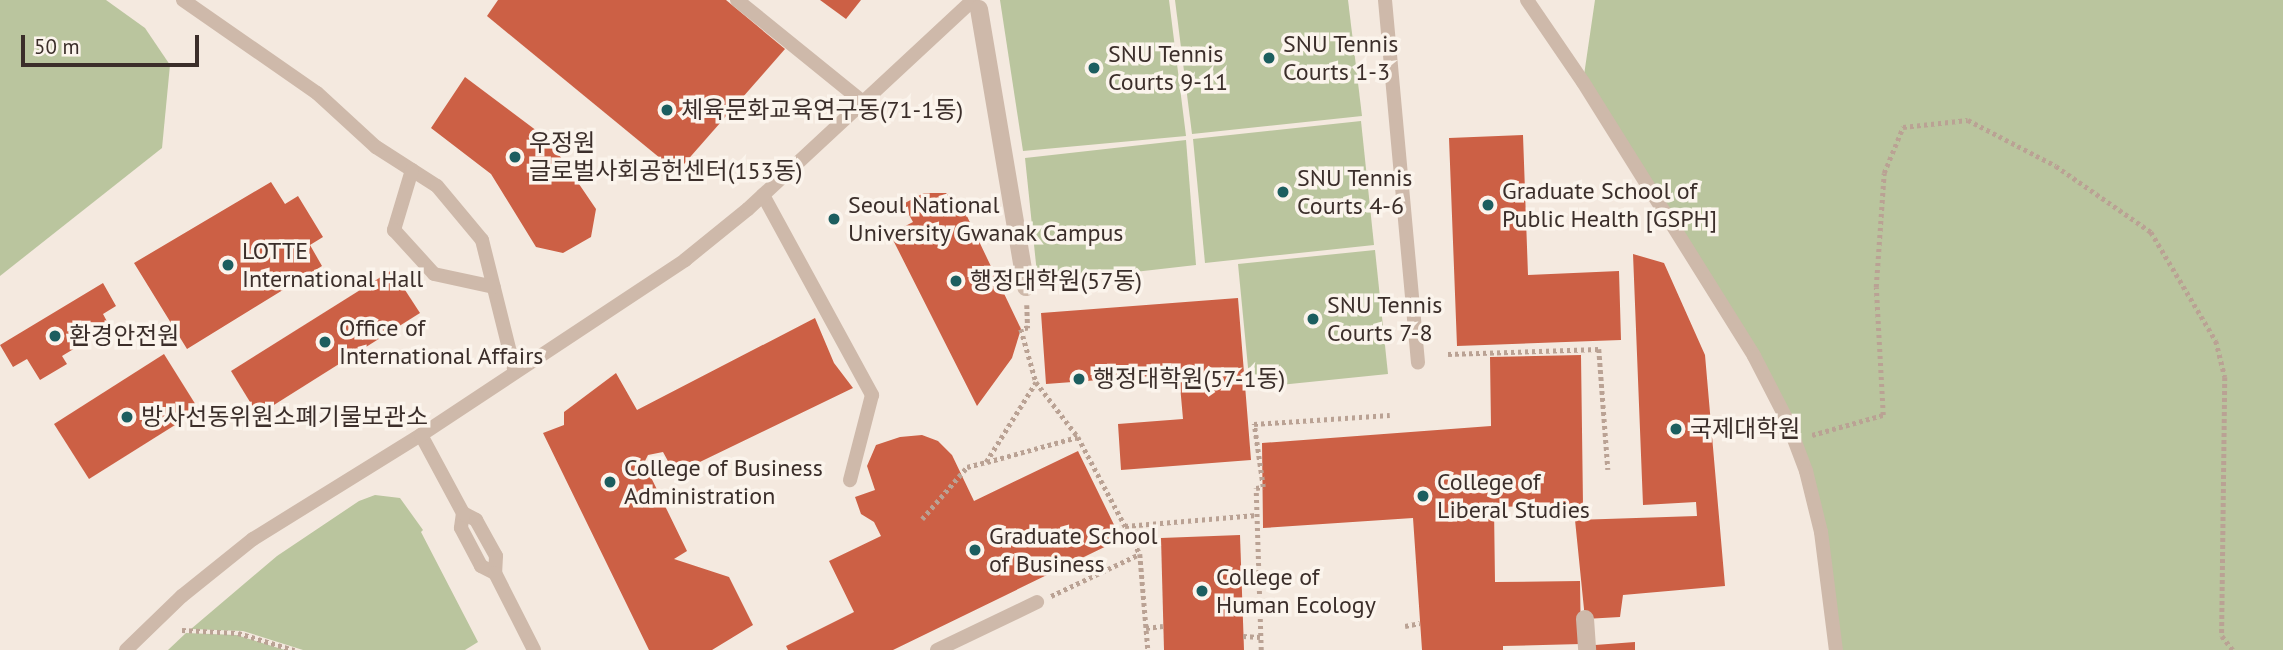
<!DOCTYPE html>
<html>
<head>
<meta charset="utf-8">
<style>
  body { margin:0 }
  #map { position:relative; width:2283px; height:650px; overflow:hidden; background:#f4e9df; font-family:"PT Sans","Noto Sans KR",sans-serif }
  div>[style] { position:absolute }
  .green>* { inset:0; background:#bac59e }
  .building>* { inset:0; background:#cc6045 }
  .path>* { height:4.5px; margin-top:-2.25px; transform-origin:0; background:repeating-linear-gradient(90deg,#baa294 0 3.5px,transparent 0 7px) }
  .lane>* { height:14px; margin:-7px; padding:0 7px; transform-origin:7px; border-radius:7px; background:#ceb9aa }
  .street>* { height:18px; margin:-9px; padding:0 9px; transform-origin:9px; border-radius:9px; background:#ceb9aa }
  .dots>* { width:19px; height:19px; translate:-50% -50%; box-sizing:border-box; border:4px solid #fbf4ec; border-radius:50% }
  span { translate:-50% -50%; white-space:nowrap; text-align:center; line-height:1.15; -webkit-text-stroke:7px #fbf4ec; paint-order:stroke }
  .poi-label { font-size:24px; color:#3b2e2a }
  .left { translate:0 -50%; text-align:left }
  .scale { position:absolute; left:21px; top:35px; width:178px; height:32px; box-sizing:border-box; border:4px solid #3b2e2a; border-top:0; padding-left:9px; font-size:21px; line-height:24px; white-space:nowrap; color:#3b2e2a; -webkit-text-stroke:5px #fbf4ec; paint-order:stroke }
</style>
</head>
<body>
<div id="map">
  <div class="green">
    <i style="clip-path:polygon(0 0,106px 0,145px 28px,170px 65px,162px 148px,0 276px)"></i>
    <i style="clip-path:polygon(1000px 0,1169px 0,1186px 136px,1023px 151px)"></i>
    <i style="clip-path:polygon(1175px 0,1348px 0,1362px 116px,1192px 134px)"></i>
    <i style="clip-path:polygon(1595px 0,2283px 0,2283px 650px,1836px 650px,1821px 532px,1786px 418px,1583px 82px)"></i>
    <i style="clip-path:polygon(1361px 121px,1374px 245px,1205px 263px,1193px 139px)"></i>
    <i style="clip-path:polygon(1186px 140px,1196px 265px,1038px 283px,1025px 158px)"></i>
    <i style="clip-path:polygon(1375px 250px,1388px 374px,1250px 388px,1238px 264px)"></i>
    <i style="clip-path:polygon(375px 495px,400px 498px,423px 530px,421px 532px,478px 642px,465px 650px,303px 650px,243px 631px,191px 629px,277px 556px,359px 501px)"></i>
    <i style="clip-path:polygon(186px 633px,236px 635px,285px 650px,168px 650px)"></i>
  </div>
  <div class="building">
    <i style="clip-path:polygon(498px 0,726px 0,785px 49px,677px 172px,487px 16px)"></i>
    <i style="clip-path:polygon(820px 0,861px 0,846px 19px)"></i>
    <i style="clip-path:polygon(465px 77px,549px 140px,596px 209px,591px 237px,563px 253px,536px 247px,491px 174px,431px 128px)"></i>
    <i style="clip-path:polygon(1523px 135px,1528px 275px,1619px 271px,1621px 340px,1457px 346px,1449px 138px)"></i>
    <i style="clip-path:polygon(271px 182px,285px 204px,298px 196px,323px 237px,310px 245px,322px 266px,187px 349px,134px 263px)"></i>
    <i style="clip-path:polygon(924px 193px,946px 193px,964px 210px,1021px 329px,1012px 358px,977px 406px,890px 234px,913px 222px,903px 204px)"></i>
    <i style="clip-path:polygon(1633px 254px,1664px 263px,1705px 355px,1725px 586px,1623px 595px,1620px 617px,1585px 619px,1575px 520px,1697px 516px,1696px 502px,1643px 505px)"></i>
    <i style="clip-path:polygon(392px 270px,420px 313px,258px 415px,231px 371px)"></i>
    <i style="clip-path:polygon(103px 283px,116px 306px,103px 314px,110px 327px,62px 356px,67px 364px,40px 380px,27px 359px,13px 367px,0 345px)"></i>
    <i style="clip-path:polygon(1238px 298px,1251px 460px,1121px 470px,1118px 424px,1183px 419px,1179px 374px,1046px 384px,1041px 313px)"></i>
    <i style="clip-path:polygon(815px 318px,834px 363px,853px 388px,675px 474px,663px 452px,648px 455px,644px 463px,687px 551px,674px 559px,729px 577px,753px 625px,712px 650px,649px 650px,543px 433px,564px 425px,564px 412px,616px 373px,637px 410px)"></i>
    <i style="clip-path:polygon(164px 354px,199px 410px,89px 479px,54px 424px)"></i>
    <i style="clip-path:polygon(1581px 355px,1583px 505px,1494px 507px,1495px 582px,1580px 581px,1581px 644px,1503px 646px,1503px 650px,1422px 650px,1413px 518px,1263px 528px,1262px 443px,1491px 426px,1490px 357px)"></i>
    <i style="clip-path:polygon(922px 435px,938px 441px,952px 455px,974px 501px,1078px 451px,1121px 539px,893px 650px,788px 650px,786px 646px,854px 612px,829px 561px,881px 536px,874px 522px,861px 514px,855px 497px,875px 490px,867px 466px,876px 445px,900px 437px)"></i>
    <i style="clip-path:polygon(1240px 535px,1244px 650px,1164px 650px,1161px 538px)"></i>
    <i style="clip-path:polygon(1635px 642px,1635px 650px,1595px 650px,1595px 645px)"></i>
  </div>
  <div class="path">
    <i style="left:1027px;top:305px;width:23px;rotate:88deg"></i>
    <i style="left:1028px;top:328px;width:7px;rotate:172deg"></i>
    <i style="left:1021px;top:329px;width:55px;rotate:74.2deg"></i>
    <i style="left:1036px;top:382px;width:69px;rotate:52.6deg"></i>
    <i style="left:1078px;top:437px;width:132px;rotate:62.1deg"></i>
    <i style="left:1140px;top:554px;width:96px;rotate:85.2deg"></i>
    <i style="left:1448px;top:354px;width:151px;rotate:-1.9deg"></i>
    <i style="left:1599px;top:349px;width:121px;rotate:85.7deg"></i>
    <i style="left:1812px;top:435px;width:74px;rotate:-15.7deg"></i>
    <i style="left:1883px;top:415px;width:128px;rotate:-93.1deg"></i>
    <i style="left:1876px;top:287px;width:114px;rotate:-86deg"></i>
    <i style="left:1884px;top:173px;width:50px;rotate:-67.6deg"></i>
    <i style="left:1903px;top:127px;width:65px;rotate:-6.1deg"></i>
    <i style="left:1968px;top:120px;width:99px;rotate:27.6deg"></i>
    <i style="left:2056px;top:166px;width:116px;rotate:34.8deg"></i>
    <i style="left:2151px;top:232px;width:127px;rotate:59.2deg"></i>
    <i style="left:2216px;top:341px;width:37px;rotate:76deg"></i>
    <i style="left:2225px;top:377px;width:259px;rotate:90.7deg"></i>
    <i style="left:2222px;top:636px;width:18px;rotate:52deg"></i>
    <i style="left:987px;top:462px;width:94px;rotate:-15.4deg"></i>
    <i style="left:922px;top:519px;width:69px;rotate:-49.1deg"></i>
    <i style="left:967px;top:467px;width:20px;rotate:-15deg"></i>
    <i style="left:986px;top:462px;width:94px;rotate:-58deg"></i>
    <i style="left:1125px;top:526px;width:132px;rotate:-4.8deg"></i>
    <i style="left:1051px;top:596px;width:98px;rotate:-25.3deg"></i>
    <i style="left:1405px;top:626px;width:15px;rotate:-11deg"></i>
    <i style="left:1146px;top:628px;width:17px;rotate:-7deg"></i>
    <i style="left:182px;top:630px;width:56px;rotate:3.1deg"></i>
    <i style="left:238px;top:633px;width:59px;rotate:16.9deg"></i>
    <i style="left:1243px;top:636px;width:17px;rotate:3deg"></i>
    <i style="left:1261px;top:650px;width:162px;rotate:-91.8deg"></i>
    <i style="left:1256px;top:488px;width:7px;rotate:-8deg"></i>
    <i style="left:1263px;top:487px;width:64px;rotate:-98.1deg"></i>
    <i style="left:1254px;top:424px;width:136px;rotate:-3.8deg"></i>
  </div>
  <div class="lane">
    <i style="left:183px;top:0;width:163px;rotate:34.8deg"></i>
    <i style="left:317px;top:93px;width:80px;rotate:42.5deg"></i>
    <i style="left:376px;top:147px;width:72px;rotate:32.6deg"></i>
    <i style="left:437px;top:186px;width:70px;rotate:50.2deg"></i>
    <i style="left:482px;top:240px;width:136px;rotate:76deg"></i>
    <i style="left:737px;top:0;width:162px;rotate:39deg"></i>
    <i style="left:1385px;top:0;width:364px;rotate:84.8deg"></i>
    <i style="left:1527px;top:0;width:99px;rotate:55.7deg"></i>
    <i style="left:1583px;top:82px;width:323px;rotate:58deg"></i>
    <i style="left:1754px;top:356px;width:70px;rotate:62.7deg"></i>
    <i style="left:1786px;top:418px;width:57px;rotate:69.3deg"></i>
    <i style="left:1806px;top:471px;width:63px;rotate:76.2deg"></i>
    <i style="left:1821px;top:532px;width:119px;rotate:82.8deg"></i>
    <i style="left:412px;top:170px;width:63px;rotate:106.7deg"></i>
    <i style="left:394px;top:230px;width:59px;rotate:47.7deg"></i>
    <i style="left:434px;top:274px;width:61px;rotate:12.2deg"></i>
    <i style="left:763px;top:195px;width:228px;rotate:61.4deg"></i>
    <i style="left:872px;top:395px;width:88px;rotate:104.5deg"></i>
    <i style="left:421px;top:435px;width:89px;rotate:61.7deg"></i>
    <i style="left:463px;top:513px;width:15px;rotate:98deg"></i>
    <i style="left:461px;top:528px;width:43px;rotate:62.2deg"></i>
    <i style="left:481px;top:566px;width:16px;rotate:27deg"></i>
    <i style="left:463px;top:513px;width:15px;rotate:28deg"></i>
    <i style="left:476px;top:520px;width:41px;rotate:60.9deg"></i>
    <i style="left:496px;top:556px;width:17px;rotate:93deg"></i>
    <i style="left:495px;top:573px;width:86px;rotate:63.1deg"></i>
    <i style="left:126px;top:650px;width:78px;rotate:-44deg"></i>
    <i style="left:182px;top:596px;width:91px;rotate:-38.8deg"></i>
    <i style="left:253px;top:539px;width:198px;rotate:-31.8deg"></i>
    <i style="left:421px;top:435px;width:317px;rotate:-33.5deg"></i>
    <i style="left:685px;top:260px;width:81px;rotate:-39deg"></i>
    <i style="left:748px;top:209px;width:307px;rotate:-42.9deg"></i>
    <i style="left:937px;top:650px;width:111px;rotate:-25.6deg"></i>
  </div>
  <div class="street">
    <i style="left:979px;top:9px;width:282px;rotate:80.4deg"></i>
    <i style="left:1585px;top:619px;width:31px;rotate:86deg"></i>
  </div>
  <div class="dots">
    <i style="left:1269px;top:58px;background:#1c5e5f"></i>
    <i style="left:1094px;top:68px;background:#1c5e5f"></i>
    <i style="left:667px;top:110px;background:#1c5e5f"></i>
    <i style="left:515px;top:157px;background:#1c5e5f"></i>
    <i style="left:1283px;top:192px;background:#1c5e5f"></i>
    <i style="left:1488px;top:205px;background:#1c5e5f"></i>
    <i style="left:834px;top:219px;background:#1c5e5f"></i>
    <i style="left:228px;top:265px;background:#1c5e5f"></i>
    <i style="left:956px;top:281px;background:#1c5e5f"></i>
    <i style="left:1313px;top:319px;background:#1c5e5f"></i>
    <i style="left:55px;top:336px;background:#1c5e5f"></i>
    <i style="left:325px;top:342px;background:#1c5e5f"></i>
    <i style="left:1079px;top:379px;background:#1c5e5f"></i>
    <i style="left:127px;top:417px;background:#1c5e5f"></i>
    <i style="left:1676px;top:429px;background:#1c5e5f"></i>
    <i style="left:610px;top:482px;background:#1c5e5f"></i>
    <i style="left:1423px;top:496px;background:#1c5e5f"></i>
    <i style="left:975px;top:550px;background:#1c5e5f"></i>
    <i style="left:1202px;top:591px;background:#1c5e5f"></i>
  </div>
  <div class="poi-label">
    <span class="left" style="left:1283px;top:58px">SNU Tennis<br>Courts 1-3</span>
    <span class="left" style="left:1108px;top:68px">SNU Tennis<br>Courts 9-11</span>
    <span class="left" style="left:681px;top:110px">체육문화교육연구동(71-1동)</span>
    <span class="left" style="left:529px;top:157px">우정원<br>글로벌사회공헌센터(153동)</span>
    <span class="left" style="left:1297px;top:192px">SNU Tennis<br>Courts 4-6</span>
    <span class="left" style="left:1502px;top:205px">Graduate School of<br>Public Health [GSPH]</span>
    <span class="left" style="left:848px;top:219px">Seoul National<br>University Gwanak Campus</span>
    <span class="left" style="left:242px;top:265px">LOTTE<br>International Hall</span>
    <span class="left" style="left:970px;top:281px">행정대학원(57동)</span>
    <span class="left" style="left:1327px;top:319px">SNU Tennis<br>Courts 7-8</span>
    <span class="left" style="left:339px;top:342px">Office of<br>International Affairs</span>
    <span class="left" style="left:69px;top:336px">환경안전원</span>
    <span class="left" style="left:1093px;top:379px">행정대학원(57-1동)</span>
    <span class="left" style="left:141px;top:417px">방사선동위원소폐기물보관소</span>
    <span class="left" style="left:1690px;top:429px">국제대학원</span>
    <span class="left" style="left:624px;top:482px">College of Business<br>Administration</span>
    <span class="left" style="left:1437px;top:496px">College of<br>Liberal Studies</span>
    <span class="left" style="left:989px;top:550px">Graduate School<br>of Business</span>
    <span class="left" style="left:1216px;top:591px">College of<br>Human Ecology</span>
  </div>
  <div class="scale">50 m</div>
</div>
</body>
</html>
